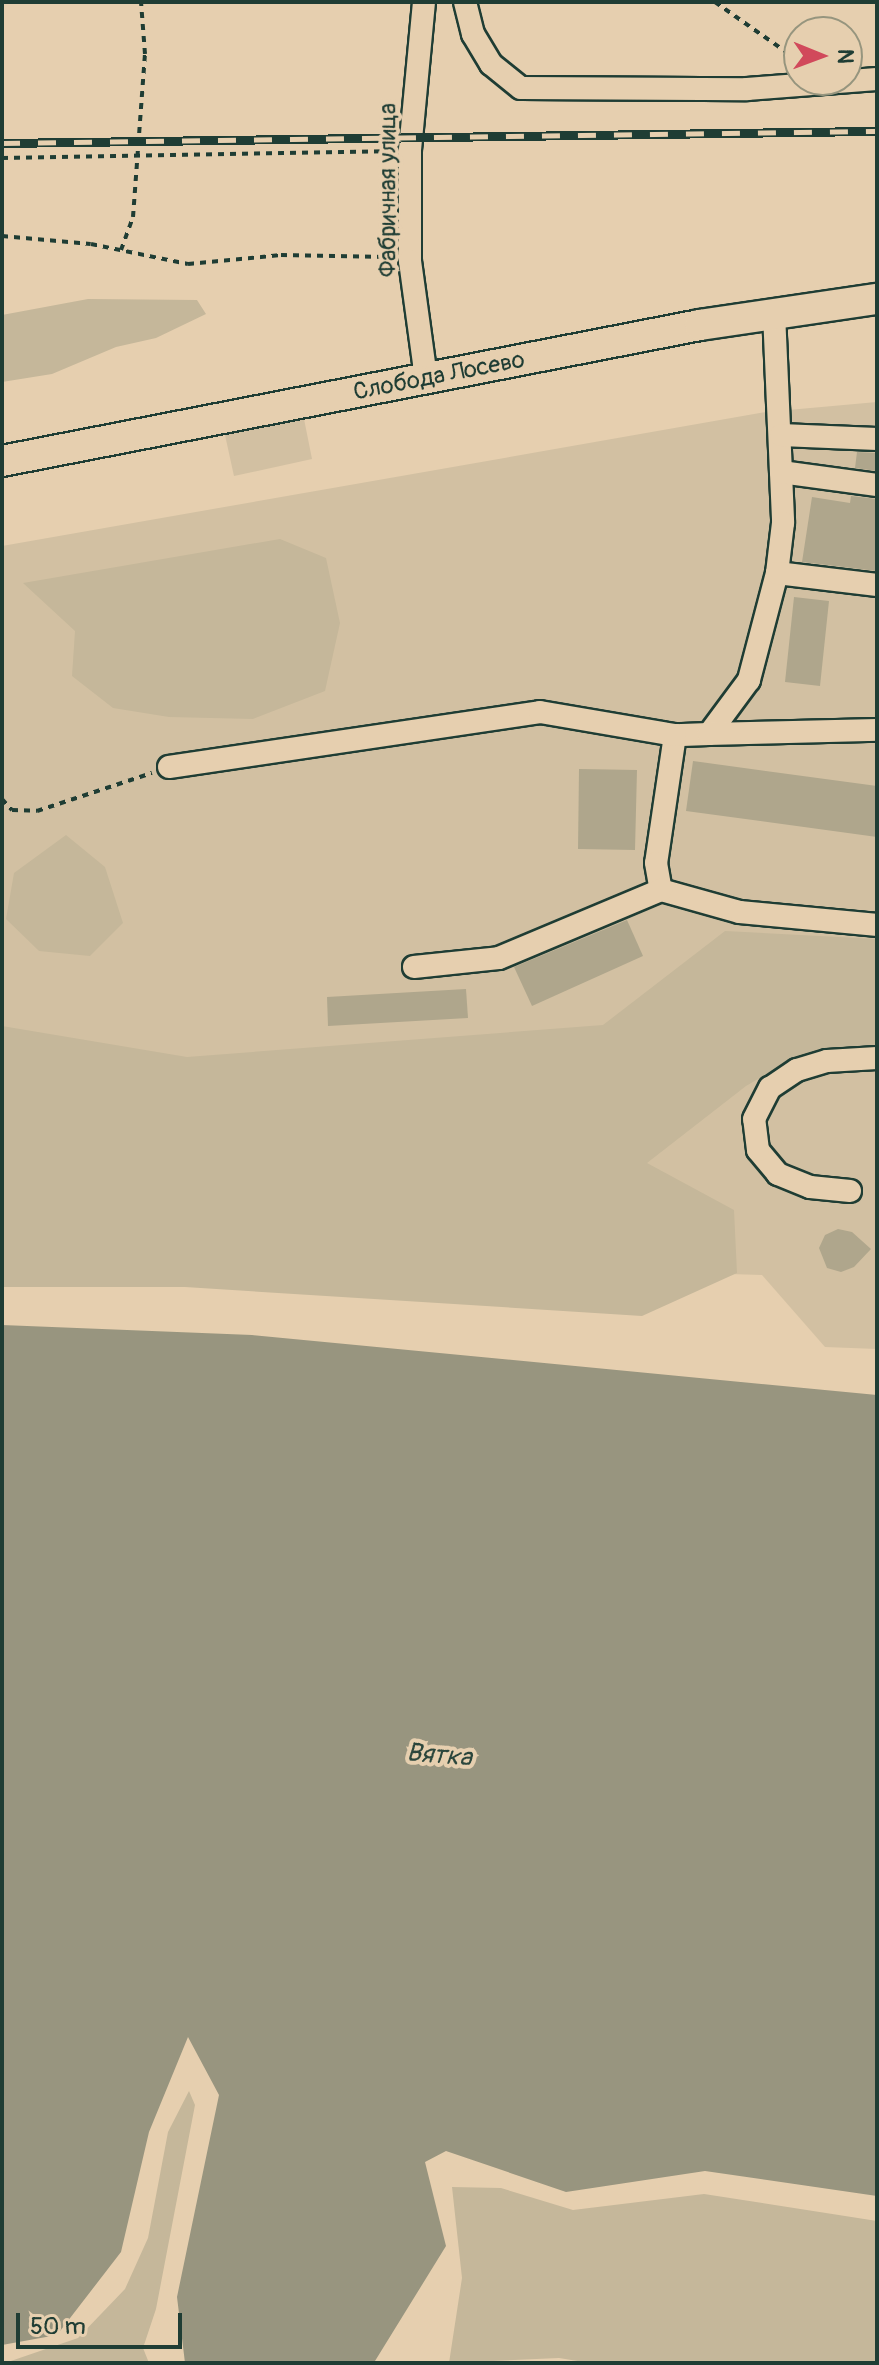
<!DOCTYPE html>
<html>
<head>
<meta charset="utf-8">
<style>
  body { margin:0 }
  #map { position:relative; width:879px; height:2365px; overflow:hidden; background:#e6cfaf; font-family:Pangolin,sans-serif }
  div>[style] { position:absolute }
  .built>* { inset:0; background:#d2c0a2 }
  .green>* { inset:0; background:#c5b79a }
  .water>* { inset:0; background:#98957f }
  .building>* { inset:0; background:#afa68c }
  .path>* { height:4px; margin-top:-2px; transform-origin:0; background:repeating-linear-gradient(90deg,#1f3d34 0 6px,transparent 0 12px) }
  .roads { filter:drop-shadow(2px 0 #1f3d34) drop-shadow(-2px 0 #1f3d34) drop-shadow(0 2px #1f3d34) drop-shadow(0 -2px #1f3d34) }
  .minor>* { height:22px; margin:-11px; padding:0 11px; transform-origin:11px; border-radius:11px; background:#e6cfaf }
  .major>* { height:30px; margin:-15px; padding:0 15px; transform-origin:15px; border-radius:15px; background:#e6cfaf }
  .rail>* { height:9px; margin-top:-4.5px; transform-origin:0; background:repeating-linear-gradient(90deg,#e6cfaf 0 18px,#1f3d34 0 36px); box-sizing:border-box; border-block:2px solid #1f3d34 }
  span { translate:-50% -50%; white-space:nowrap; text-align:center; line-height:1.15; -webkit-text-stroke:8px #e6cfaf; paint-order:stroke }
  .street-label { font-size:24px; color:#1f3d34 }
  .water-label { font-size:26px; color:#2b463c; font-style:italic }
  .frame { position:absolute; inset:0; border:4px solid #1f3d34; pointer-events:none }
  .north { position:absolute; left:783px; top:16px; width:80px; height:80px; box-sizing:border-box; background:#e6cfaf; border:2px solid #96957e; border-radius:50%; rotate:91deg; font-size:22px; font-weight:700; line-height:32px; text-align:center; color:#1f3d34 }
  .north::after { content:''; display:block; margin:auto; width:28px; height:36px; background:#d1495b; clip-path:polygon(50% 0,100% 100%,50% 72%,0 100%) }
  .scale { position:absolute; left:16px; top:2313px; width:166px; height:36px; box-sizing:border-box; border:4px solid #1f3d34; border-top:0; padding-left:10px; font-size:24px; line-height:28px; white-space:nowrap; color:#1f3d34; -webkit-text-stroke:6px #e6cfaf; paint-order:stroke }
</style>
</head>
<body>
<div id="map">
  <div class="built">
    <i style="clip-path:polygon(877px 402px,877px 1349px,825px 1347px,762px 1275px,2px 1252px,2px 546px,766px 412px)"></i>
    <i style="clip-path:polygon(304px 419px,312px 459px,234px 476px,225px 435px)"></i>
  </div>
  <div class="green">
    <i style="clip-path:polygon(88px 299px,197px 300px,206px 314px,156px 338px,116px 347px,52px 374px,2px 382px,2px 315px)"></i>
    <i style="clip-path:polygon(280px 539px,326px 558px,340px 623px,325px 691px,253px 719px,169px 717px,113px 708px,72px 676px,75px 631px,23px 583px)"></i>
    <i style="clip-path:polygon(66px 835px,105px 867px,123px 923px,90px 956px,39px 951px,6px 919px,14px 873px)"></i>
    <i style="clip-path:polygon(725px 931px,877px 939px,877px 1049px,796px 1057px,746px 1086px,647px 1163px,734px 1210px,737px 1273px,642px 1316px,185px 1287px,2px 1287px,2px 1026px,187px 1057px,603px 1025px)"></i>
    <i style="clip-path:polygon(189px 2091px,195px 2105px,156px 2309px,143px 2348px,149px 2363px,5px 2363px,78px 2338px,125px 2289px,148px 2238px,168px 2132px)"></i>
    <i style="clip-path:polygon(452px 2187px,501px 2188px,573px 2210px,704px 2194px,877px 2221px,877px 2363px,590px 2363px,559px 2358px,449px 2363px,462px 2278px)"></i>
  </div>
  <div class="water">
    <i style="clip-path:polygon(2px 1325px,252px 1335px,877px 1395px,877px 2196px,705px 2171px,566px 2192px,446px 2151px,425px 2162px,446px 2246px,375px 2361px,185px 2363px,177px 2297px,219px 2095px,188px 2037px,149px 2132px,121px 2252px,57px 2335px,2px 2345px)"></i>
  </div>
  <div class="building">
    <i style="clip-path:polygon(857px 452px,877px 453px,877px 471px,855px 468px)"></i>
    <i style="clip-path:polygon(851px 496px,877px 499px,877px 571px,802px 562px,812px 497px,850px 503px)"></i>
    <i style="clip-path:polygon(794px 597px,829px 601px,820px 686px,785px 682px)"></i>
    <i style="clip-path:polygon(693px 761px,877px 786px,877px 837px,686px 811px)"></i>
    <i style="clip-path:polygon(579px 769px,637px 770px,635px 850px,578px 849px)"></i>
    <i style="clip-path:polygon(627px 920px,643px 956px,532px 1006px,514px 967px)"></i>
    <i style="clip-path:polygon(466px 989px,468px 1018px,328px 1026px,327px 997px)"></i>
    <i style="clip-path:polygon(838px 1229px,852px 1232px,871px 1249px,854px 1267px,841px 1272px,827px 1268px,819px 1248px,825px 1235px)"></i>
  </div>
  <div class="path">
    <i style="left:715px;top:2px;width:103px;rotate:35.1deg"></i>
    <i style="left:2px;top:158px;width:385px;rotate:-1deg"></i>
    <i style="left:2px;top:236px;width:89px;rotate:5.1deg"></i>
    <i style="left:91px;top:244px;width:99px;rotate:11.7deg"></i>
    <i style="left:188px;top:264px;width:93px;rotate:-5.5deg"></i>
    <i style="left:281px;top:255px;width:107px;rotate:1.1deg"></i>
    <i style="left:121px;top:250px;width:35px;rotate:-70deg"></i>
    <i style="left:133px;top:217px;width:163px;rotate:-85.8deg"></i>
    <i style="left:145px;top:54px;width:52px;rotate:-94.4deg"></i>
    <i style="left:2px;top:799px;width:15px;rotate:48deg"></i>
    <i style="left:12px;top:810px;width:25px;rotate:2deg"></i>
    <i style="left:37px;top:811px;width:121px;rotate:-18.3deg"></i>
  </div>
  <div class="roads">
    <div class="minor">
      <i style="left:424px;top:2px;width:149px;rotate:95.4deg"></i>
      <i style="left:410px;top:150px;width:111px;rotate:90deg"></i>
      <i style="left:410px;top:261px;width:118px;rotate:82.2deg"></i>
      <i style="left:465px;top:2px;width:33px;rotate:76deg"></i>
      <i style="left:473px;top:34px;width:35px;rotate:59deg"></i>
      <i style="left:491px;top:64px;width:38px;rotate:39deg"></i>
      <i style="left:521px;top:88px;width:226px;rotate:0.3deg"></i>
      <i style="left:747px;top:89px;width:130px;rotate:-4.4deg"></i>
      <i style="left:774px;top:313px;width:210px;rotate:87.5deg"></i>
      <i style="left:783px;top:523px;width:50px;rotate:96.8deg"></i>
      <i style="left:777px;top:573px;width:111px;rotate:104.7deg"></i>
      <i style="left:749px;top:680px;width:67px;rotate:126.5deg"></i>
      <i style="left:709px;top:734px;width:34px;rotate:178deg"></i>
      <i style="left:675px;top:735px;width:129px;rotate:98.4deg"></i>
      <i style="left:656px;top:863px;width:27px;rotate:80deg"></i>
      <i style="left:661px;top:890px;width:82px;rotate:15.6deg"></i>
      <i style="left:740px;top:912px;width:138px;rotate:5.4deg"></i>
      <i style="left:781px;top:435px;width:96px;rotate:2.4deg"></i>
      <i style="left:781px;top:472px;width:97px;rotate:7.7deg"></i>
      <i style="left:777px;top:573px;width:101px;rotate:6.8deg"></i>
      <i style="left:709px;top:734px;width:168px;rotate:-1.4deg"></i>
      <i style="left:169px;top:767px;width:375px;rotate:-8.4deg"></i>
      <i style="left:540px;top:712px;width:137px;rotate:9.7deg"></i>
      <i style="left:414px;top:967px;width:85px;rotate:-6deg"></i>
      <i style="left:499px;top:958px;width:176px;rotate:-22.8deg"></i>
      <i style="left:850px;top:1191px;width:40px;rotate:-174.3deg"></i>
      <i style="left:810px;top:1187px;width:35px;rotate:-158deg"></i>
      <i style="left:778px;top:1174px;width:31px;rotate:-130deg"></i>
      <i style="left:758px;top:1150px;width:31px;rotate:-97deg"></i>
      <i style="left:754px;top:1119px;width:35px;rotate:-63deg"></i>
      <i style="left:770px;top:1088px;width:32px;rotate:-34deg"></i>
      <i style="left:797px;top:1070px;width:31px;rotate:-17deg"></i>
      <i style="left:827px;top:1061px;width:50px;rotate:-3.4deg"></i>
    </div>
    <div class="major">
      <i style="left:2px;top:461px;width:711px;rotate:-11.03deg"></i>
      <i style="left:700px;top:325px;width:179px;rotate:-8.4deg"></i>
    </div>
  </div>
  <div class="rail">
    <i style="left:2px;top:143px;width:875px;rotate:-0.79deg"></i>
  </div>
  <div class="street-label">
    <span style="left:388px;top:190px;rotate:-90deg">Фабричная улица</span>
    <span style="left:439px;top:376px;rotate:-11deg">Слобода Лосево</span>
  </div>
  <div class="water-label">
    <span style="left:439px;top:1756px;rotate:5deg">Вятка</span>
  </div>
  <div class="frame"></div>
  <div class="north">N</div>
  <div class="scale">50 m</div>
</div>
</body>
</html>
